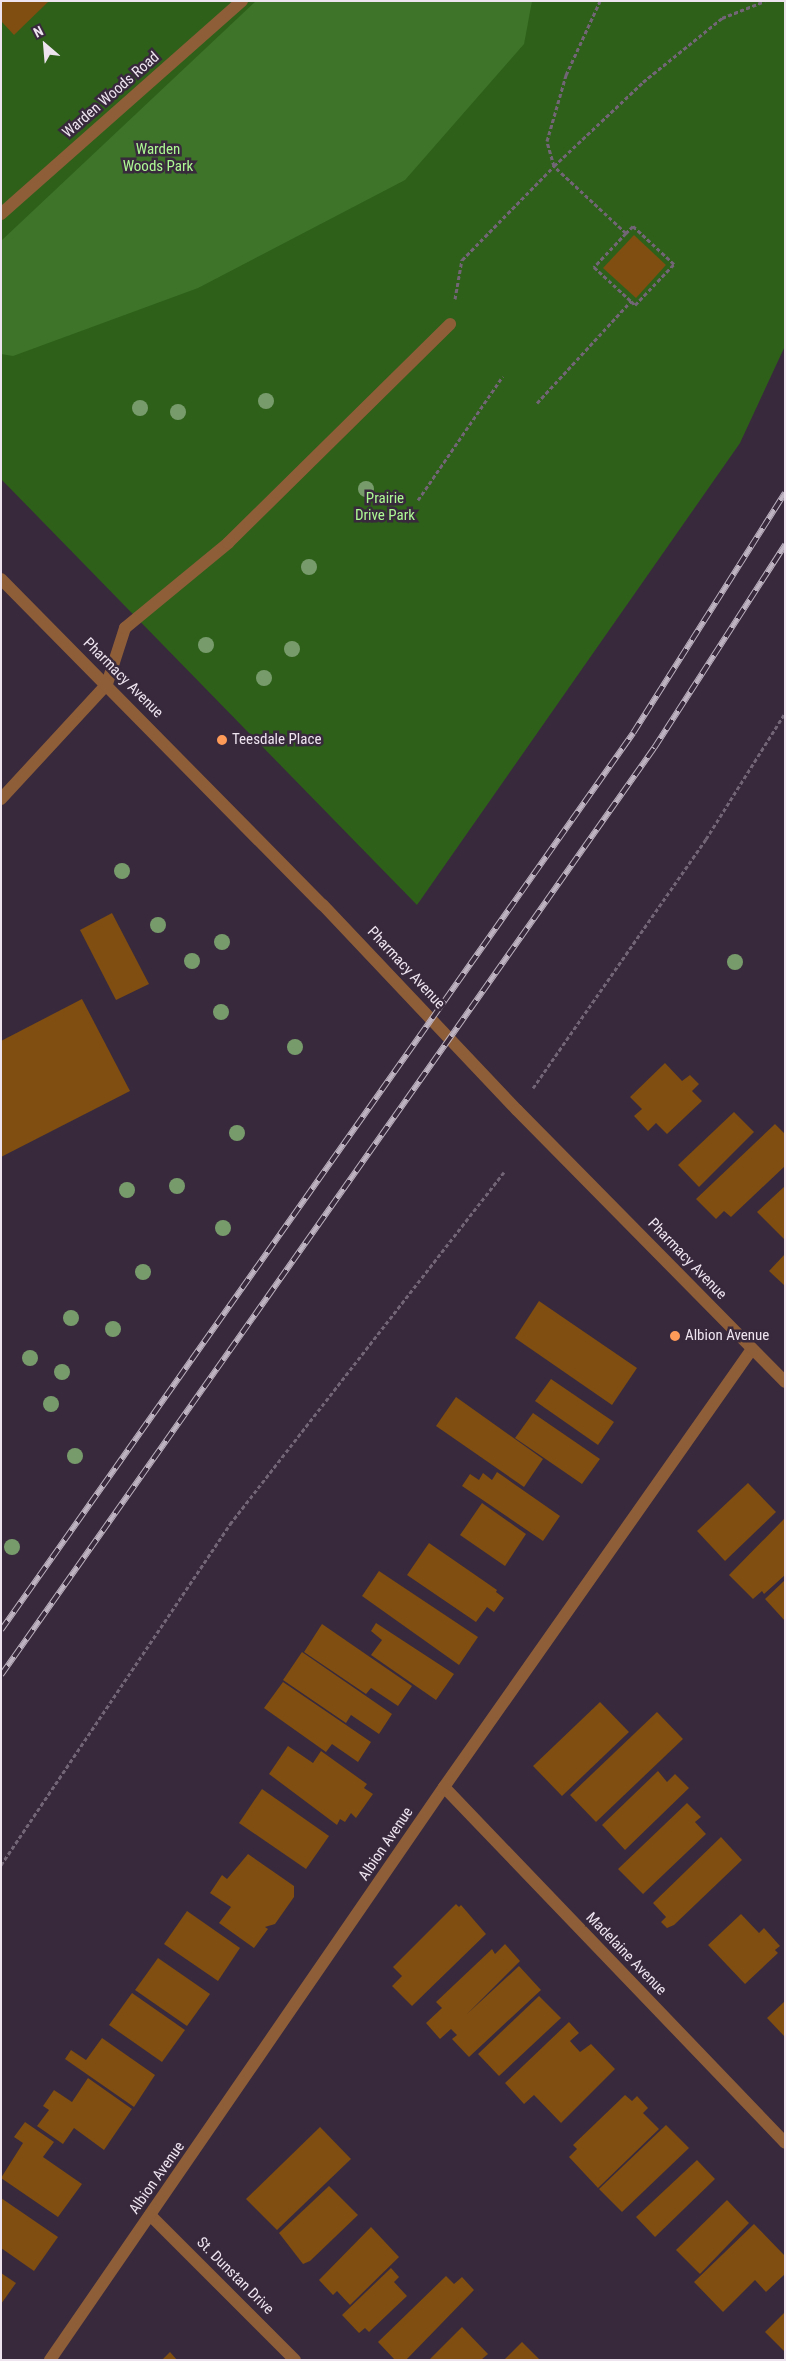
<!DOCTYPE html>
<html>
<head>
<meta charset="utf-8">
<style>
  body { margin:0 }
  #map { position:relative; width:786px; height:2361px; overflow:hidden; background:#38293c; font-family:"Roboto Condensed",sans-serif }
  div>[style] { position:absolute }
  .green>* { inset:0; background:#2e601a }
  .forest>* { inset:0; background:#3e742a }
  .building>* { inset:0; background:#7f4e10 }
  .path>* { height:3px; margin-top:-1.5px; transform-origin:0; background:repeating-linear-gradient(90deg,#726576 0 4px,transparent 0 6.5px) }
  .service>* { height:12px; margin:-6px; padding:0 6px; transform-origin:6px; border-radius:6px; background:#8e5e39 }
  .minor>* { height:12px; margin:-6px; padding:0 6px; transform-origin:6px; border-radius:6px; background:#8e5e39 }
  .tertiary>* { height:12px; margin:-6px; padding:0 6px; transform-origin:6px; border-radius:6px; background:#8e5e39 }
  .rail>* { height:5.5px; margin-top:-2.75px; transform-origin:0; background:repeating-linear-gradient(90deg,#38293c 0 11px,#beb3c1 0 22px); box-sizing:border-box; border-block:1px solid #beb3c1 }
  .trees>* { width:16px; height:16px; margin:-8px; border-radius:50%; background:#789b6c }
  .dots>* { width:14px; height:14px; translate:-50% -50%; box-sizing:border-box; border:2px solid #38293c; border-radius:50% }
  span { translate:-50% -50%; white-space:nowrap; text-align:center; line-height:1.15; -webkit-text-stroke:5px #38293c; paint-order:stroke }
  .street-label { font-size:15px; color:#eee4f0 }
  .park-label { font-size:15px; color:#adf994 }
  .poi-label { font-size:15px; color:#eee4f0 }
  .left { translate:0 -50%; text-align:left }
  .frame { position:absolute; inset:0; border:2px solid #eee4f0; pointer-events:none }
  .north { position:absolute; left:20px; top:20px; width:50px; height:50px; -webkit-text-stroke:4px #38293c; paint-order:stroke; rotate:333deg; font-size:14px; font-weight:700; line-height:20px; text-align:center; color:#eee4f0 }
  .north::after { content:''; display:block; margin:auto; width:18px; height:22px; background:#eee4f0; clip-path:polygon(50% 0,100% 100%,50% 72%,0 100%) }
</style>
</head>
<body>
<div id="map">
  <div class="green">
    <i style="clip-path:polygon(1px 1px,785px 1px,785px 346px,740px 443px,417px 905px,1px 479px)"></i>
  </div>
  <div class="forest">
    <i style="clip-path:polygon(256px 1px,532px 1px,524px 44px,405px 180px,198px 288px,13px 356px,1px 354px,1px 241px)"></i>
  </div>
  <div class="building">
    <i style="clip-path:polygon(1px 1px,49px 1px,14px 35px,1px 21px)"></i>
    <i style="clip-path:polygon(634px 235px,666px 265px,636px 298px,603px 268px)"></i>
    <i style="clip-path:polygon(112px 913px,149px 984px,116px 1000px,80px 930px)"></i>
    <i style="clip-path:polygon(82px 999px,130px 1091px,1px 1157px,1px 1041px)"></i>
    <i style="clip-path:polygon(665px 1063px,682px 1081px,690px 1075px,699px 1084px,692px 1091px,702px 1101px,667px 1134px,656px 1123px,648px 1131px,634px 1116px,642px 1109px,630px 1097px)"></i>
    <i style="clip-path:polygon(734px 1112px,754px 1132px,699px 1187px,678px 1165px)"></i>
    <i style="clip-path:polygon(775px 1124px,785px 1134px,785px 1166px,731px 1217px,724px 1211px,716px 1219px,696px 1199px)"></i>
    <i style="clip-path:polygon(785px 1186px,785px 1240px,757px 1212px)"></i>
    <i style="clip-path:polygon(785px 1254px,785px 1286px,769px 1271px)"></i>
    <i style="clip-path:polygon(539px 1301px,637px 1368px,612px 1405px,515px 1338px)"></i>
    <i style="clip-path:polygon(551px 1379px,614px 1422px,598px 1445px,535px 1401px)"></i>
    <i style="clip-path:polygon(456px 1397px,543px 1459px,524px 1487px,436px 1426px)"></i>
    <i style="clip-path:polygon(533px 1413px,600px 1459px,582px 1484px,515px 1438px)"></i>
    <i style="clip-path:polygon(497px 1472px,560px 1516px,543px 1541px,462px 1486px,470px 1474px,479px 1480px,483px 1473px,492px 1480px)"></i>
    <i style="clip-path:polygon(748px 1483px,776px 1512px,725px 1561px,697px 1531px)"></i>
    <i style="clip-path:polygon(482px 1503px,526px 1534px,505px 1566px,460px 1535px)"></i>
    <i style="clip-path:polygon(784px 1519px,785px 1575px,764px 1594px,762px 1591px,753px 1599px,729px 1575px)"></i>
    <i style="clip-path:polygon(429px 1543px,497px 1590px,496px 1592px,504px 1598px,494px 1612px,487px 1607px,476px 1622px,407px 1575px)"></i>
    <i style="clip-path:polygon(379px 1571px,478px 1637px,459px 1665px,362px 1596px)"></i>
    <i style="clip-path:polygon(785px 1580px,785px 1621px,765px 1599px)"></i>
    <i style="clip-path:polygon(376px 1623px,454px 1674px,436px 1700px,371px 1655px,382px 1640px,371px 1631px)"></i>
    <i style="clip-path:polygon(322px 1624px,412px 1686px,398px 1706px,371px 1688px,366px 1694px,304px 1652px)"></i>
    <i style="clip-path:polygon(302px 1652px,392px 1714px,379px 1734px,351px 1715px,346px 1723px,283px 1680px)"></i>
    <i style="clip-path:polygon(283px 1682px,371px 1742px,358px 1762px,332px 1744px,326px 1752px,264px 1708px)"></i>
    <i style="clip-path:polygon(600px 1702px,629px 1732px,562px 1796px,533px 1766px)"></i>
    <i style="clip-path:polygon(657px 1712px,683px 1739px,596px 1822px,570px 1795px)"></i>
    <i style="clip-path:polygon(288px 1746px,313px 1763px,321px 1751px,367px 1784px,364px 1788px,373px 1794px,356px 1818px,351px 1813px,345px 1822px,340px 1819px,337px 1825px,269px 1774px)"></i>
    <i style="clip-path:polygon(658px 1771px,667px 1782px,675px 1774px,689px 1788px,625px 1850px,602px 1825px)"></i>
    <i style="clip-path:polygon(262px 1789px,329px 1836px,306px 1869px,239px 1823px)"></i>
    <i style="clip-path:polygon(687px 1803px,701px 1817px,695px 1822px,706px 1834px,643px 1894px,618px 1869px)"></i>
    <i style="clip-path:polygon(721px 1837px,742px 1860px,674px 1925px,667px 1928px,661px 1922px,666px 1917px,653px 1903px)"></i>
    <i style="clip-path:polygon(248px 1854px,294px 1886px,294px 1897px,275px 1924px,265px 1927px,268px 1929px,254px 1948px,219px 1923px,231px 1907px,210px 1893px,222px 1875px,227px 1879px)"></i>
    <i style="clip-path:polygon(456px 1904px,459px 1907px,461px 1905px,486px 1934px,412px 2006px,392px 1986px,402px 1976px,393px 1967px)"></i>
    <i style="clip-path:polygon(187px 1911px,240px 1948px,218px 1981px,164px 1944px)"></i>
    <i style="clip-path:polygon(741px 1914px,759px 1933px,764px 1928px,780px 1946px,775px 1950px,778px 1953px,745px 1984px,708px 1945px)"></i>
    <i style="clip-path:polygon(505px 1944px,520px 1961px,467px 2014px,519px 1966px,541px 1990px,469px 2057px,452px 2039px,457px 2035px,451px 2029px,440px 2039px,426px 2023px,442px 2008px,436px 2002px,492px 1949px,495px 1954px)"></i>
    <i style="clip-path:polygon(158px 1958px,210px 1994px,187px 2026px,135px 1990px)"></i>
    <i style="clip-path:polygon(132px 1993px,185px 2030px,162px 2062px,109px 2025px)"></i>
    <i style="clip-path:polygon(539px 1996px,561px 2018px,499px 2076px,478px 2054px)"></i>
    <i style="clip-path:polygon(785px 2001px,785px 2037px,767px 2018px)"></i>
    <i style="clip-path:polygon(569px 2022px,579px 2033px,570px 2041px,580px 2052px,591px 2044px,615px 2069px,561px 2123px,534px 2095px,524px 2104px,505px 2083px)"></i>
    <i style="clip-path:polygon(102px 2038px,155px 2075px,134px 2107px,65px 2059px,71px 2050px,86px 2060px)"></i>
    <i style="clip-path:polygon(88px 2078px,132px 2109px,104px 2150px,74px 2128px,63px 2144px,37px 2126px,49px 2110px,43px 2106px,54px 2090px,72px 2102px)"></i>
    <i style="clip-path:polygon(625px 2095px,632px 2101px,637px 2096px,648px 2108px,643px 2113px,659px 2129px,598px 2188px,569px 2157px,577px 2149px,573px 2145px)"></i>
    <i style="clip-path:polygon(25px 2122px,54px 2142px,43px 2157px,82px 2184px,58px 2217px,1px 2178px,23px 2143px,14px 2137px)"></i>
    <i style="clip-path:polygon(666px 2125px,689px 2148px,622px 2212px,599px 2189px)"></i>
    <i style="clip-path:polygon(320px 2127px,351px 2159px,277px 2230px,246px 2199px)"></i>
    <i style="clip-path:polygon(697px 2160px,715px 2179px,655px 2237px,636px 2217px)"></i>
    <i style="clip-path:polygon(329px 2186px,358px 2215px,310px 2261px,303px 2264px,279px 2233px)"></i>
    <i style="clip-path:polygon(1px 2198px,58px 2237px,34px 2271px,1px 2248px)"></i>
    <i style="clip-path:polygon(727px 2200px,749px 2223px,700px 2274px,676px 2250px)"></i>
    <i style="clip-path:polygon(754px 2224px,785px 2256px,785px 2274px,766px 2292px,755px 2280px,723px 2312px,694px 2282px)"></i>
    <i style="clip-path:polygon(371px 2227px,399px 2257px,350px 2305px,337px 2291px,333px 2295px,319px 2280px)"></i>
    <i style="clip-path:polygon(391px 2268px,399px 2277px,394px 2282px,407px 2296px,369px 2332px,365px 2328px,359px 2333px,342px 2315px)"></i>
    <i style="clip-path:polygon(1px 2273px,16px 2283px,1px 2304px)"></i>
    <i style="clip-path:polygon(446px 2276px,454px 2284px,462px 2277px,474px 2290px,406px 2360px,395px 2360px,378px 2342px)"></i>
    <i style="clip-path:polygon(785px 2312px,785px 2352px,765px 2332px)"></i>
    <i style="clip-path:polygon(462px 2327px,488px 2354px,481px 2360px,429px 2360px)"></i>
    <i style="clip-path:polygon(522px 2342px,540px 2360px,504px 2360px)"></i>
    <i style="clip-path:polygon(170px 2352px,177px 2360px,162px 2360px)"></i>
  </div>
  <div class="path">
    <i style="left:626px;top:233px;width:47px;rotate:133.3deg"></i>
    <i style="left:594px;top:267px;width:50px;rotate:42.6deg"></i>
    <i style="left:455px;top:299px;width:40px;rotate:-80deg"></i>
    <i style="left:462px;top:260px;width:132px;rotate:-45.6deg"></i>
    <i style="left:554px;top:166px;width:122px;rotate:-43.3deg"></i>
    <i style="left:643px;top:82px;width:102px;rotate:-39deg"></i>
    <i style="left:722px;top:18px;width:46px;rotate:-21.6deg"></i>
    <i style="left:537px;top:403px;width:139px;rotate:-47.3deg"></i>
    <i style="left:631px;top:301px;width:6px;rotate:45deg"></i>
    <i style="left:635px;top:305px;width:57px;rotate:-46.4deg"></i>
    <i style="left:674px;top:264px;width:56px;rotate:-137.2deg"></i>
    <i style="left:633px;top:226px;width:10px;rotate:135deg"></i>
    <i style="left:626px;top:233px;width:98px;rotate:-137.1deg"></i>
    <i style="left:554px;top:166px;width:26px;rotate:-106deg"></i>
    <i style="left:547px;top:141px;width:69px;rotate:-73.9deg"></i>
    <i style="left:566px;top:75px;width:81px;rotate:-65.3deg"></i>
    <i style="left:418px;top:500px;width:150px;rotate:-55.6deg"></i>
    <i style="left:533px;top:1088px;width:303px;rotate:-55.2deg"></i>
    <i style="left:706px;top:839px;width:149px;rotate:-57.9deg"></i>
    <i style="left:1px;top:1865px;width:411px;rotate:-56.1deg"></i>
    <i style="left:230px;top:1524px;width:446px;rotate:-52.1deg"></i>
  </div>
  <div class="service">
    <i style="left:1px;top:214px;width:322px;rotate:-41.5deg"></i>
    <i style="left:107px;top:684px;width:59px;rotate:-72.2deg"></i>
    <i style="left:125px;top:628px;width:134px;rotate:-39.5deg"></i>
    <i style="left:228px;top:543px;width:312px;rotate:-44.6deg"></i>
  </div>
  <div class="minor">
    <i style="left:1px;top:799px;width:156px;rotate:-47.3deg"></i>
    <i style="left:444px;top:1787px;width:493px;rotate:46.2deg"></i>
    <i style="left:150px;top:2215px;width:205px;rotate:45deg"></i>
    <i style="left:50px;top:2360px;width:695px;rotate:-55.49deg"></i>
    <i style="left:444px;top:1787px;width:535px;rotate:-54.89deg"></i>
  </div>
  <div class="tertiary">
    <i style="left:1px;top:579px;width:458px;rotate:45.4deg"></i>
    <i style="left:323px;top:905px;width:282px;rotate:46.6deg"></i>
    <i style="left:517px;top:1110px;width:382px;rotate:45.4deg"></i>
  </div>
  <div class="rail">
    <i style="left:1px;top:1630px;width:1097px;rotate:-54.83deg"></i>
    <i style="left:633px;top:733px;width:284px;rotate:-57.7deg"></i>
    <i style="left:1px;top:1675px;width:1134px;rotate:-54.84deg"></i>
    <i style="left:654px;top:748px;width:242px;rotate:-57.2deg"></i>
  </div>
  <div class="trees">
    <i style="left:266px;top:401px"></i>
    <i style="left:140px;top:408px"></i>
    <i style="left:178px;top:412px"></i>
    <i style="left:366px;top:489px"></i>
    <i style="left:309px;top:567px"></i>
    <i style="left:206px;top:645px"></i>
    <i style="left:292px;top:649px"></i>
    <i style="left:264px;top:678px"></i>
    <i style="left:122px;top:871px"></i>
    <i style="left:158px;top:925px"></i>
    <i style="left:222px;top:942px"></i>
    <i style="left:192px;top:961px"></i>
    <i style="left:735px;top:962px"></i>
    <i style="left:221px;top:1012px"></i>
    <i style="left:295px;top:1047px"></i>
    <i style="left:237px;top:1133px"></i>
    <i style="left:177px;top:1186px"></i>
    <i style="left:127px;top:1190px"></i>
    <i style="left:223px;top:1228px"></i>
    <i style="left:143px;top:1272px"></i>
    <i style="left:71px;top:1318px"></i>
    <i style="left:113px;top:1329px"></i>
    <i style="left:30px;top:1358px"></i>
    <i style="left:62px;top:1372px"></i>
    <i style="left:51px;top:1404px"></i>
    <i style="left:75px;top:1456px"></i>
    <i style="left:12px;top:1547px"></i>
  </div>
  <div class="dots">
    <i style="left:222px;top:740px;background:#fe9b59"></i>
    <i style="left:675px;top:1336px;background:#fe9b59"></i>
  </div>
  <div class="street-label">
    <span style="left:111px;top:95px;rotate:-41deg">Warden Woods Road</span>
    <span style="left:123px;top:678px;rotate:45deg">Pharmacy Avenue</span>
    <span style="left:406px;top:968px;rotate:47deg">Pharmacy Avenue</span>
    <span style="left:687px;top:1259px;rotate:46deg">Pharmacy Avenue</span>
    <span style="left:386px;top:1844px;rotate:-56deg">Albion Avenue</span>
    <span style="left:626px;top:1954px;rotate:46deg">Madelaine Avenue</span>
    <span style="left:157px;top:2178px;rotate:-55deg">Albion Avenue</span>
    <span style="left:235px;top:2276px;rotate:45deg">St. Dunstan Drive</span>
  </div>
  <div class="park-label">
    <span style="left:158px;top:158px">Warden<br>Woods Park</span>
    <span style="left:385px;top:507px">Prairie<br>Drive Park</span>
  </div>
  <div class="poi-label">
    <span class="left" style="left:232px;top:740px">Teesdale Place</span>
    <span class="left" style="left:685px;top:1336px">Albion Avenue</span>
  </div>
  <div class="frame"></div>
  <div class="north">N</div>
</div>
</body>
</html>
